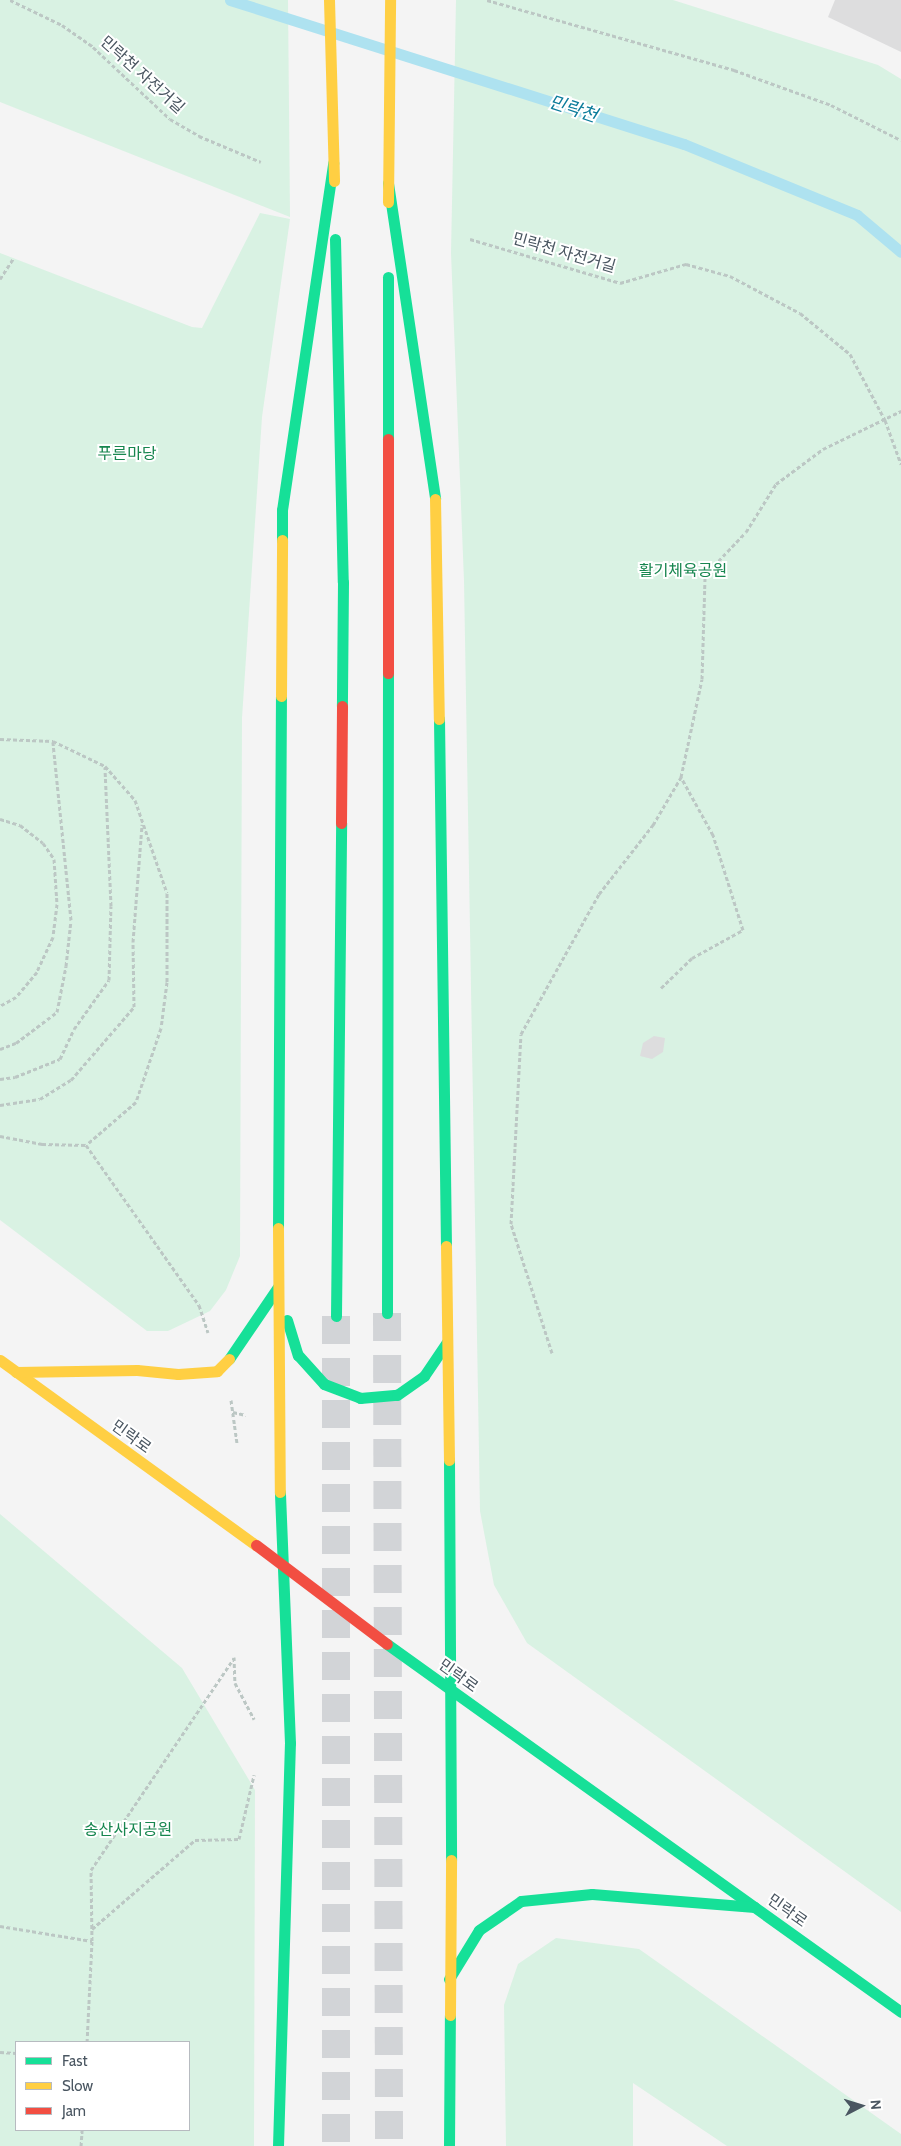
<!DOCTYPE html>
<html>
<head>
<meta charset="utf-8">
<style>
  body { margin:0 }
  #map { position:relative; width:901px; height:2146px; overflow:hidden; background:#f4f4f4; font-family:Cabin,"Noto Sans KR",sans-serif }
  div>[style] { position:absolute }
  .green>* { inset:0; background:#d9f2e3 }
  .stream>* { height:11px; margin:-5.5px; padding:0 5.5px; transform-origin:5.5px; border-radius:5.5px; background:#aee2f0 }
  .building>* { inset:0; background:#ddddde }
  .highway-tunnel>* { height:28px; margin-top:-14px; transform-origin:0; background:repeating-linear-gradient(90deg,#d2d4d7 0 28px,transparent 0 42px) }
  .path>* { height:3px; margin-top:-1.5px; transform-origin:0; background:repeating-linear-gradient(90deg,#bcc7c4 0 4px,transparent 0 6.5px) }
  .fast>* { height:11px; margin:-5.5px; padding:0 5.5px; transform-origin:5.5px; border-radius:5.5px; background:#16e098 }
  .slow>* { height:11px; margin:-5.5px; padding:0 5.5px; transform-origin:5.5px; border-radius:5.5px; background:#ffcf43 }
  .jam>* { height:11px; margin:-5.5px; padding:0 5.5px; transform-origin:5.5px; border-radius:5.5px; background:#f24e42 }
  span { translate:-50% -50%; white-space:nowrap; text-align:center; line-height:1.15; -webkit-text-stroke:4px #fff; paint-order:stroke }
  .street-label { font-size:16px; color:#4a5661 }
  .park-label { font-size:16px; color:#17864f }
  .water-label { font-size:18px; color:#0c7c9b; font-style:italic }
  .legend { position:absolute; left:15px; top:2041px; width:175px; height:90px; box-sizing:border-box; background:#fff; border:1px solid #b7bbc0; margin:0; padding:6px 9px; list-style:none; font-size:15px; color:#4a5661 }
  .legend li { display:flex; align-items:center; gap:10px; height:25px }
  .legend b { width:25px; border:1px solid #b7bbc0 }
  .north { position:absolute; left:836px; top:2081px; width:50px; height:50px; -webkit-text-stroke:4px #fff; paint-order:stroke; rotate:85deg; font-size:14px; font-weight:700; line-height:20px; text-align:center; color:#4a5661 }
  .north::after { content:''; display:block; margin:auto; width:18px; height:22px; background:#4a5661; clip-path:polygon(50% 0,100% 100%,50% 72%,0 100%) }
</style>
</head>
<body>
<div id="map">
  <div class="green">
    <i style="clip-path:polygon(0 0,288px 0,290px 217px,0 102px)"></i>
    <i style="clip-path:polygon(456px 0,673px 0,878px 65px,901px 79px,901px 1912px,527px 1643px,494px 1585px,480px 1511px,464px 581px,451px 253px)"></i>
    <i style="clip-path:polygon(260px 213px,290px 219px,262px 417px,242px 718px,240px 1256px,226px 1290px,210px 1311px,168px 1331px,147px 1331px,0 1220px,0 253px,192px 327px,202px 328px)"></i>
    <i style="clip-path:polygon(evenodd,0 1514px,182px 1668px,255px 1790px,254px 2146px,0 2146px,0 1514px,16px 2042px,189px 2042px,189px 2130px,16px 2130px,16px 2042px)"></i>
    <i style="clip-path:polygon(556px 1938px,639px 1949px,901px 2134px,901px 2146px,727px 2146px,633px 2083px,633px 2146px,506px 2146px,504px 2005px,518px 1964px)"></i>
  </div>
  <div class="stream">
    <i style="left:230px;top:0;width:476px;rotate:17.6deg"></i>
    <i style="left:684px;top:144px;width:187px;rotate:22.3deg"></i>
    <i style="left:857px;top:215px;width:57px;rotate:40.1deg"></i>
  </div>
  <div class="building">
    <i style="clip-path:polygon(835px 0,901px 0,901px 52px,828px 17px)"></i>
    <i style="clip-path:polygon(654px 1036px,665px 1038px,663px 1052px,652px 1059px,640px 1056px,643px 1043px)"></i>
  </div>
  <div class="highway-tunnel">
    <i style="left:387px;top:1313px;width:833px;rotate:89.86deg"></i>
    <i style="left:336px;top:1316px;width:830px;rotate:90deg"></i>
  </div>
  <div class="path">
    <i style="left:10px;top:0;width:58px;rotate:25.7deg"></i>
    <i style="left:62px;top:25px;width:38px;rotate:35deg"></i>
    <i style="left:93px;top:47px;width:105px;rotate:43.1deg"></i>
    <i style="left:170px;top:119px;width:34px;rotate:30deg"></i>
    <i style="left:199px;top:136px;width:67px;rotate:22.8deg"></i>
    <i style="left:487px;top:0;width:257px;rotate:15.8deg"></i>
    <i style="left:734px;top:70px;width:103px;rotate:19.8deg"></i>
    <i style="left:831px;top:105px;width:78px;rotate:26.6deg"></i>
    <i style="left:470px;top:239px;width:156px;rotate:16.3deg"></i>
    <i style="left:620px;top:283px;width:69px;rotate:-16.1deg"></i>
    <i style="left:686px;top:264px;width:46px;rotate:15.3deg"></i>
    <i style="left:730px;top:276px;width:79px;rotate:27.9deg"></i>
    <i style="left:800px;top:313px;width:65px;rotate:39.4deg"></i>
    <i style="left:850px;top:354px;width:75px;rotate:62.1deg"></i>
    <i style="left:885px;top:420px;width:47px;rotate:70deg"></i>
    <i style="left:0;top:279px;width:24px;rotate:-57deg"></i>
    <i style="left:0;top:739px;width:53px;rotate:2.2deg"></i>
    <i style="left:53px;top:741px;width:58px;rotate:25.7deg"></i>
    <i style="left:105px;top:766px;width:45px;rotate:48.6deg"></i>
    <i style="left:135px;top:800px;width:98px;rotate:71deg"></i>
    <i style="left:167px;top:893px;width:89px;rotate:90deg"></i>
    <i style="left:167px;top:982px;width:46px;rotate:97.4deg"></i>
    <i style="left:161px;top:1028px;width:78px;rotate:108.7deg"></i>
    <i style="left:136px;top:1102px;width:66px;rotate:139.3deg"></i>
    <i style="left:0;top:819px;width:21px;rotate:17deg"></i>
    <i style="left:20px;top:825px;width:29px;rotate:38deg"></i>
    <i style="left:43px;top:843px;width:19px;rotate:55deg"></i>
    <i style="left:54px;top:859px;width:45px;rotate:86.2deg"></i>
    <i style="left:57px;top:904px;width:33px;rotate:97deg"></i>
    <i style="left:53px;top:937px;width:38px;rotate:115deg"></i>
    <i style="left:37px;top:972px;width:33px;rotate:130deg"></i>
    <i style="left:16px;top:997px;width:18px;rotate:151deg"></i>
    <i style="left:661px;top:988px;width:43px;rotate:-44.1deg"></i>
    <i style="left:692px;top:958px;width:58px;rotate:-28.8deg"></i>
    <i style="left:743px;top:930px;width:100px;rotate:-107.5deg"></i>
    <i style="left:713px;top:835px;width:66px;rotate:-118.9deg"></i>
    <i style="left:0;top:1049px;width:17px;rotate:-21deg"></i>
    <i style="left:16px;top:1043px;width:51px;rotate:-37.1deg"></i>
    <i style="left:57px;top:1012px;width:47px;rotate:-78.9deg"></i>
    <i style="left:66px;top:966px;width:46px;rotate:-83.8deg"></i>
    <i style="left:71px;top:920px;width:179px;rotate:-95.8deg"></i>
    <i style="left:0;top:1079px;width:15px;rotate:-8deg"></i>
    <i style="left:15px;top:1077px;width:48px;rotate:-21.8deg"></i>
    <i style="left:60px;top:1059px;width:33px;rotate:-65deg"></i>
    <i style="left:74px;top:1029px;width:60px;rotate:-54.5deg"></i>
    <i style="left:109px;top:980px;width:74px;rotate:-88.5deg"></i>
    <i style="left:111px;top:906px;width:139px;rotate:-92.5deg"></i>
    <i style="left:0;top:1105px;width:40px;rotate:-8.5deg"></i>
    <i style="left:40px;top:1099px;width:36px;rotate:-32deg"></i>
    <i style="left:71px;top:1080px;width:96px;rotate:-49.2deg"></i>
    <i style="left:134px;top:1007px;width:65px;rotate:-90.9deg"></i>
    <i style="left:133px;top:942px;width:118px;rotate:-85.6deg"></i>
    <i style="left:0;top:1136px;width:43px;rotate:10.8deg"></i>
    <i style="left:42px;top:1144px;width:44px;rotate:1.3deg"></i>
    <i style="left:86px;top:1145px;width:196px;rotate:54.8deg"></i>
    <i style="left:199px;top:1305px;width:29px;rotate:72deg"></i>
    <i style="left:552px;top:1353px;width:135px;rotate:-107.6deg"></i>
    <i style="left:511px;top:1224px;width:190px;rotate:-87deg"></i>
    <i style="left:521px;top:1034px;width:160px;rotate:-60.9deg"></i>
    <i style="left:599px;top:894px;width:88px;rotate:-52deg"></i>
    <i style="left:653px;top:825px;width:56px;rotate:-59.7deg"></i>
    <i style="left:681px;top:777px;width:100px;rotate:-77.9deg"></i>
    <i style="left:702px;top:679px;width:104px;rotate:-88.3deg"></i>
    <i style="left:705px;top:575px;width:59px;rotate:-46.4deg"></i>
    <i style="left:746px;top:532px;width:57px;rotate:-58deg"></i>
    <i style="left:776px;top:484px;width:59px;rotate:-36.7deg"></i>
    <i style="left:823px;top:449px;width:87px;rotate:-26deg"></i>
    <i style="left:231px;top:1400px;width:43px;rotate:82.1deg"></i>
    <i style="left:233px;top:1412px;width:13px;rotate:13deg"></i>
    <i style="left:234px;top:1657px;width:26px;rotate:88deg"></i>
    <i style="left:235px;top:1683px;width:41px;rotate:62.2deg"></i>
    <i style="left:0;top:1926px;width:93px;rotate:9.3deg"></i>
    <i style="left:92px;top:1941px;width:101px;rotate:92.8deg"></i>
    <i style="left:92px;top:1929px;width:136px;rotate:-40.8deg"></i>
    <i style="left:195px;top:1840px;width:44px;rotate:-1.3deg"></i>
    <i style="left:239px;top:1839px;width:66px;rotate:-76.8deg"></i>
    <i style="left:92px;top:1941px;width:71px;rotate:-90.8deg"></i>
    <i style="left:91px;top:1870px;width:256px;rotate:-56deg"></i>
    <i style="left:0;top:2052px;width:16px;rotate:4deg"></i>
    <i style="left:81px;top:2146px;width:16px;rotate:-86deg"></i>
  </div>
  <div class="fast">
    <i style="left:388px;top:183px;width:319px;rotate:81.5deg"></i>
    <i style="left:335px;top:239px;width:343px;rotate:88.7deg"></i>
    <i style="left:343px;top:582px;width:124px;rotate:90.5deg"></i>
    <i style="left:388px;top:439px;width:162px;rotate:-90deg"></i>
    <i style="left:282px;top:540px;width:30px;rotate:-90deg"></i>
    <i style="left:282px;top:510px;width:351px;rotate:-81.6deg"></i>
    <i style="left:439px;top:719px;width:527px;rotate:89.24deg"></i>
    <i style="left:278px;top:1228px;width:532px;rotate:-89.68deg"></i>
    <i style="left:387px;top:1313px;width:640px;rotate:-89.91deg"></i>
    <i style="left:336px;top:1316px;width:493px;rotate:-89.4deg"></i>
    <i style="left:287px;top:1320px;width:37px;rotate:73deg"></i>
    <i style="left:298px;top:1355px;width:39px;rotate:48deg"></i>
    <i style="left:324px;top:1384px;width:39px;rotate:21deg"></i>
    <i style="left:360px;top:1398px;width:37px;rotate:-5deg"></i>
    <i style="left:397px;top:1395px;width:33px;rotate:-35deg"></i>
    <i style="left:424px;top:1376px;width:41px;rotate:-55.9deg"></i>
    <i style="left:229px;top:1359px;width:87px;rotate:-55.8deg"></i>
    <i style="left:449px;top:1460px;width:400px;rotate:89.7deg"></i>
    <i style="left:387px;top:1644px;width:632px;rotate:35.6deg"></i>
    <i style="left:449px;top:1979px;width:57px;rotate:-58.5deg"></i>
    <i style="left:479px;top:1930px;width:51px;rotate:-34.6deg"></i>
    <i style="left:521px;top:1901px;width:71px;rotate:-5.6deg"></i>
    <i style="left:592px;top:1894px;width:163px;rotate:4.6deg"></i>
    <i style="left:278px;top:2146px;width:403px;rotate:-88.3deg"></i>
    <i style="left:290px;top:1743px;width:251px;rotate:-92.3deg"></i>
    <i style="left:449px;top:2146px;width:131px;rotate:-89.6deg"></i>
  </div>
  <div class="slow">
    <i style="left:329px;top:0;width:181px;rotate:88.4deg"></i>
    <i style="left:388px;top:202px;width:202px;rotate:-89.4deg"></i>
    <i style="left:435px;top:499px;width:220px;rotate:89deg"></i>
    <i style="left:281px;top:696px;width:156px;rotate:-89.6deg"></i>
    <i style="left:278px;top:1228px;width:264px;rotate:89.6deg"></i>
    <i style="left:446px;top:1246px;width:214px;rotate:89.2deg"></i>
    <i style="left:0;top:1360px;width:316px;rotate:35.9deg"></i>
    <i style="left:16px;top:1372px;width:121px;rotate:-0.9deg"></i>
    <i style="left:137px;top:1370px;width:41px;rotate:5.6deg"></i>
    <i style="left:178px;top:1374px;width:39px;rotate:-4deg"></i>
    <i style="left:217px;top:1371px;width:17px;rotate:-45deg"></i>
    <i style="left:450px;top:2015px;width:155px;rotate:-89.6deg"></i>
  </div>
  <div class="jam">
    <i style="left:388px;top:673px;width:234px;rotate:-90deg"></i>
    <i style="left:341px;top:823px;width:117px;rotate:-89.5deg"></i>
    <i style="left:256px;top:1545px;width:164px;rotate:37.1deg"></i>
  </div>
  <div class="street-label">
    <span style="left:142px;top:75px;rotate:42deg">민락천 자전거길</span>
    <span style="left:564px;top:253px;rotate:16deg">민락천 자전거길</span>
    <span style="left:131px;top:1437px;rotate:36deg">민락로</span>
    <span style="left:458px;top:1676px;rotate:36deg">민락로</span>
    <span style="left:787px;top:1911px;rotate:35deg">민락로</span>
  </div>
  <div class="park-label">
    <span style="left:127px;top:454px">푸른마당</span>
    <span style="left:683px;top:571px">활기체육공원</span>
    <span style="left:128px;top:1830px">송산사지공원</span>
  </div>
  <div class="water-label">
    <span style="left:573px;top:109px;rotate:18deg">민락천</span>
  </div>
  <ul class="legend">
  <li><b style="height:6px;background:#16e098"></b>Fast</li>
  <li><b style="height:6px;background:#ffcf43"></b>Slow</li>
  <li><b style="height:6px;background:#f24e42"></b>Jam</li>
  </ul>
  <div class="north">N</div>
</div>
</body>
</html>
